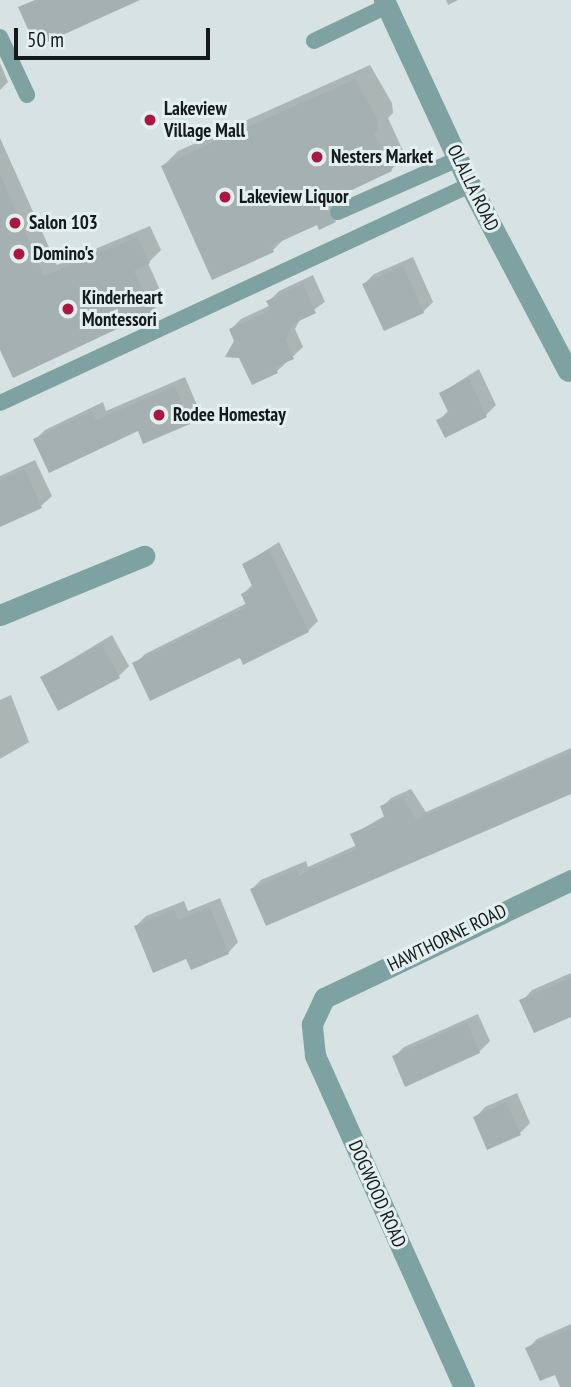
<!DOCTYPE html>
<html>
<head>
<meta charset="utf-8">
<style>
  body { margin:0 }
  #map { position:relative; width:571px; height:1387px; overflow:hidden; background:#d6e3e2; font-family:"PT Sans Narrow",sans-serif }
  div>[style] { position:absolute }
  .shadow>* { inset:0; background:#0003 }
  .building>* { inset:0; background:#a5b1b1 }
  .lane>* { height:16px; margin:-8px; padding:0 8px; transform-origin:8px; border-radius:8px; background:#7da2a1 }
  .street>* { height:21px; margin:-10.5px; padding:0 10.5px; transform-origin:10.5px; border-radius:10.5px; background:#7da2a1 }
  .dots>* { width:19px; height:19px; translate:-50% -50%; box-sizing:border-box; border:4px solid #e3f0ef; border-radius:50% }
  span { translate:-50% -50%; white-space:nowrap; text-align:center; line-height:1.15; -webkit-text-stroke:6px #e3f0ef; paint-order:stroke }
  .poi-label { font-size:19px; color:#151a1a; font-weight:700 }
  .left { translate:0 -50%; text-align:left }
  .street-label { font-size:19px; color:#151a1a }
  .scale { position:absolute; left:14px; top:28px; width:196px; height:32px; box-sizing:border-box; border:4px solid #151a1a; border-top:0; padding-left:9px; font-size:21px; line-height:24px; white-space:nowrap; color:#151a1a; -webkit-text-stroke:5px #e3f0ef; paint-order:stroke }
</style>
</head>
<body>
<div id="map">
  <div class="shadow">
    <i style="clip-path:polygon(446px 0,458px 0,448px 5px)"></i>
    <i style="clip-path:polygon(0 63px,8px 82px,0 90px)"></i>
    <i style="clip-path:polygon(370px 65px,392px 103px,393px 113px,388px 118px,405px 155px,391px 170px,343px 192px,349px 206px,335px 221px,320px 228px,318px 223px,285px 238px,273px 250px,163px 166px,178px 151px)"></i>
    <i style="clip-path:polygon(0 138px,57px 265px,150px 226px,161px 250px,148px 263px,164px 299px,152px 311px,0 346px)"></i>
    <i style="clip-path:polygon(413px 257px,433px 302px,423px 312px,364px 284px,374px 274px)"></i>
    <i style="clip-path:polygon(313px 275px,325px 302px,300px 319px,295px 329px,303px 347px,276px 372px,236px 341px,231px 329px,241px 319px,271px 305px,269px 301px,279px 291px)"></i>
    <i style="clip-path:polygon(479px 369px,496px 405px,486px 415px,438px 421px,449px 410px,441px 393px)"></i>
    <i style="clip-path:polygon(185px 377px,200px 412px,189px 422px,35px 440px,45px 430px,103px 402px,106px 411px)"></i>
    <i style="clip-path:polygon(35px 460px,52px 496px,41px 506px,0 525px,0 476px)"></i>
    <i style="clip-path:polygon(279px 542px,318px 621px,308px 631px,241px 656px,135px 664px,145px 654px,247px 603px,243px 594px,253px 584px,244px 564px)"></i>
    <i style="clip-path:polygon(112px 635px,129px 666px,118px 677px,42px 677px)"></i>
    <i style="clip-path:polygon(11px 695px,29px 742px,0 759px,0 700px)"></i>
    <i style="clip-path:polygon(571px 748px,571px 792px,252px 889px,261px 880px,306px 861px,308px 867px,357px 845px,352px 835px,386px 815px,382px 807px,391px 798px,411px 789px,426px 812px)"></i>
    <i style="clip-path:polygon(220px 898px,238px 942px,228px 953px,136px 926px,146px 916px,184px 901px,188px 911px)"></i>
    <i style="clip-path:polygon(571px 973px,571px 1015px,522px 1001px,532px 990px)"></i>
    <i style="clip-path:polygon(478px 1014px,490px 1041px,479px 1052px,394px 1057px,404px 1047px)"></i>
    <i style="clip-path:polygon(517px 1093px,530px 1123px,520px 1133px,475px 1118px,485px 1107px)"></i>
    <i style="clip-path:polygon(571px 1324px,571px 1373px,555px 1372px,527px 1349px,537px 1339px)"></i>
  </div>
  <div class="building">
    <i style="clip-path:polygon(35px 0,140px 0,36px 47px,18px 7px)"></i>
    <i style="clip-path:polygon(355px 79px,377px 118px,379px 130px,374px 133px,392px 171px,333px 199px,328px 212px,336px 222px,319px 230px,317px 225px,271px 246px,274px 252px,212px 280px,161px 166px)"></i>
    <i style="clip-path:polygon(0 174px,44px 276px,137px 237px,150px 263px,134px 271px,153px 312px,13px 378px,0 350px)"></i>
    <i style="clip-path:polygon(403px 266px,424px 313px,384px 331px,362px 284px)"></i>
    <i style="clip-path:polygon(303px 284px,316px 313px,293px 324px,286px 340px,294px 359px,275px 367px,278px 373px,252px 385px,239px 358px,225px 357px,234px 341px,229px 329px,271px 310px,266px 301px)"></i>
    <i style="clip-path:polygon(469px 378px,487px 417px,445px 438px,436px 420px,449px 414px,439px 393px)"></i>
    <i style="clip-path:polygon(175px 386px,190px 424px,143px 444px,138px 431px,49px 473px,33px 439px,92px 411px,96px 420px)"></i>
    <i style="clip-path:polygon(25px 469px,42px 508px,0 527px,0 480px)"></i>
    <i style="clip-path:polygon(269px 550px,309px 632px,243px 665px,240px 658px,150px 701px,132px 663px,247px 607px,241px 594px,253px 588px,242px 564px)"></i>
    <i style="clip-path:polygon(102px 644px,120px 678px,58px 711px,40px 677px)"></i>
    <i style="clip-path:polygon(571px 752px,571px 794px,266px 926px,250px 889px,297px 869px,299px 875px,357px 849px,350px 834px,385px 819px,380px 806px,402px 797px,416px 819px)"></i>
    <i style="clip-path:polygon(210px 907px,229px 954px,191px 970px,186px 959px,153px 973px,134px 926px,174px 910px,178px 920px)"></i>
    <i style="clip-path:polygon(571px 978px,571px 1017px,534px 1033px,519px 1000px)"></i>
    <i style="clip-path:polygon(467px 1023px,480px 1053px,405px 1087px,392px 1056px)"></i>
    <i style="clip-path:polygon(506px 1102px,521px 1135px,487px 1150px,473px 1117px)"></i>
    <i style="clip-path:polygon(571px 1328px,571px 1387px,560px 1387px,555px 1375px,540px 1381px,525px 1348px)"></i>
  </div>
  <div class="lane">
    <i style="left:0;top:37px;width:64px;rotate:65deg"></i>
    <i style="left:314px;top:41px;width:81px;rotate:-25.6deg"></i>
    <i style="left:338px;top:212px;width:131px;rotate:-23.8deg"></i>
    <i style="left:0;top:403px;width:518px;rotate:-24.88deg"></i>
  </div>
  <div class="street">
    <i style="left:384px;top:0;width:204px;rotate:65.1deg"></i>
    <i style="left:470px;top:185px;width:210px;rotate:62.2deg"></i>
    <i style="left:0;top:615px;width:156px;rotate:-22.3deg"></i>
    <i style="left:464px;top:1387px;width:364px;rotate:-114.2deg"></i>
    <i style="left:315px;top:1055px;width:31px;rotate:-96deg"></i>
    <i style="left:312px;top:1024px;width:29px;rotate:-65deg"></i>
    <i style="left:324px;top:998px;width:274px;rotate:-25.5deg"></i>
  </div>
  <div class="dots">
    <i style="left:150px;top:120px;background:#ac1741"></i>
    <i style="left:317px;top:157px;background:#ac1741"></i>
    <i style="left:225px;top:197px;background:#ac1741"></i>
    <i style="left:15px;top:223px;background:#ac1741"></i>
    <i style="left:19px;top:254px;background:#ac1741"></i>
    <i style="left:68px;top:309px;background:#ac1741"></i>
    <i style="left:159px;top:415px;background:#ac1741"></i>
  </div>
  <div class="poi-label">
    <span class="left" style="left:164px;top:120px">Lakeview<br>Village Mall</span>
    <span class="left" style="left:331px;top:157px">Nesters Market</span>
    <span class="left" style="left:239px;top:197px">Lakeview Liquor</span>
    <span class="left" style="left:29px;top:223px">Salon 103</span>
    <span class="left" style="left:33px;top:254px">Domino's</span>
    <span class="left" style="left:82px;top:309px">Kinderheart<br>Montessori</span>
    <span class="left" style="left:173px;top:415px">Rodee Homestay</span>
  </div>
  <div class="street-label">
    <span style="left:473px;top:188px;rotate:64deg">OLALLA ROAD</span>
    <span style="left:447px;top:938px;rotate:-26deg">HAWTHORNE ROAD</span>
    <span style="left:377px;top:1194px;rotate:66deg">DOGWOOD ROAD</span>
  </div>
  <div class="scale">50 m</div>
</div>
</body>
</html>
